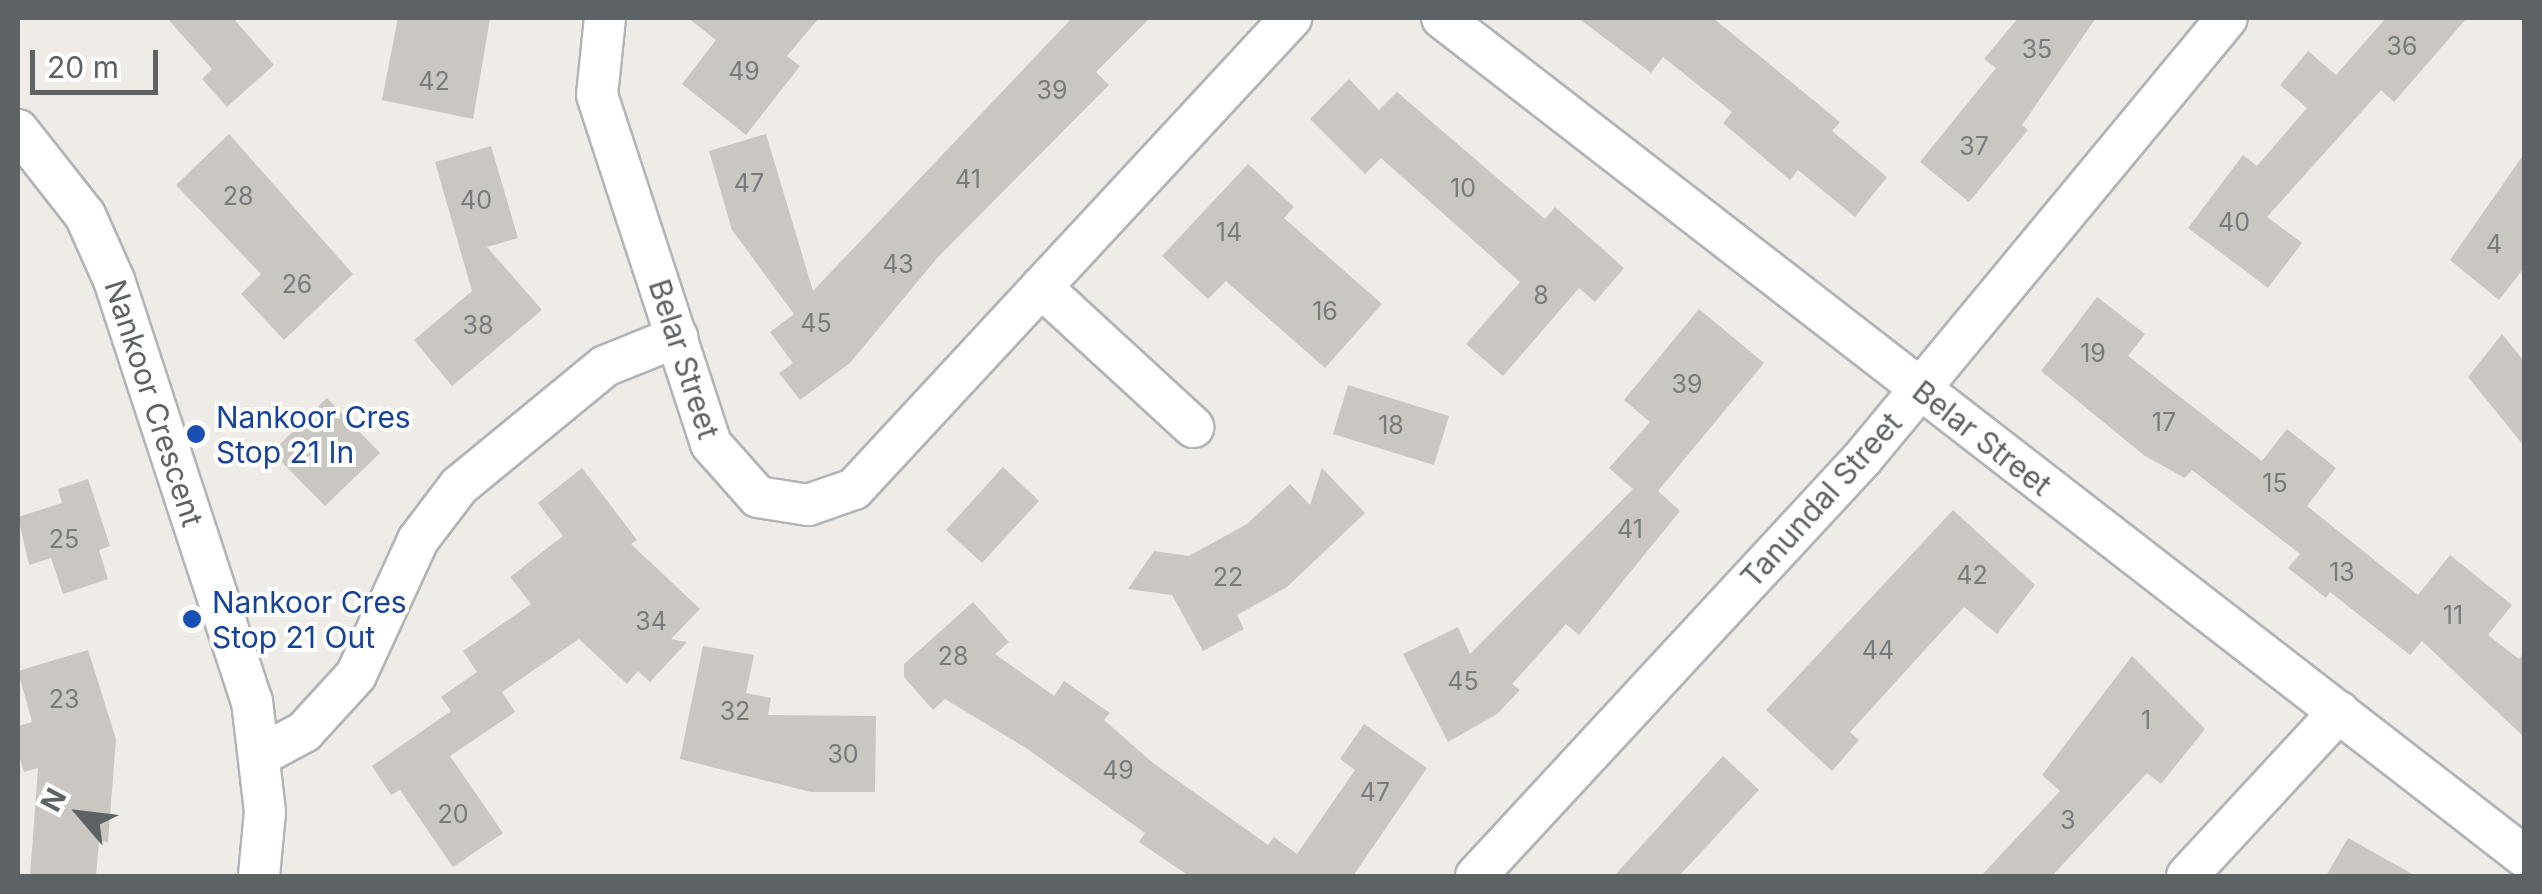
<!DOCTYPE html>
<html>
<head>
<meta charset="utf-8">
<style>
  body { margin:0 }
  #map { position:relative; width:2542px; height:894px; overflow:hidden; background:#efebe6; font-family:Inter,sans-serif }
  div>[style] { position:absolute }
  .building>* { inset:0; background:#cac6c2 }
  .roads { filter:drop-shadow(2px 0 #b1b4b7) drop-shadow(-2px 0 #b1b4b7) drop-shadow(0 2px #b1b4b7) drop-shadow(0 -2px #b1b4b7) }
  .minor>* { height:40px; margin:-20px; padding:0 20px; transform-origin:20px; border-radius:20px; background:#fff }
  .dots>* { width:28px; height:28px; translate:-50% -50%; box-sizing:border-box; border:5px solid #fff; border-radius:50% }
  span { translate:-50% -50%; white-space:nowrap; text-align:center; line-height:1.15; -webkit-text-stroke:8px #fff; paint-order:stroke }
  .number-label { font-size:25px; color:#787b7c }
  .number-label span { -webkit-text-stroke-width:0 }
  .street-label { font-size:30px; color:#5d6265 }
  .transit-label { font-size:30px; color:#164399 }
  .left { translate:0 -50%; text-align:left }
  .frame { position:absolute; inset:0; border:20px solid #5d6265; pointer-events:none }
  .north { position:absolute; left:30px; top:764px; width:100px; height:100px; -webkit-text-stroke:8px #fff; paint-order:stroke; rotate:298deg; font-size:28px; font-weight:700; line-height:40px; text-align:center; color:#5d6265 }
  .north::after { content:''; display:block; margin:auto; width:35px; height:45px; background:#5d6265; clip-path:polygon(50% 0,100% 100%,50% 72%,0 100%) }
  .scale { position:absolute; left:30px; top:50px; width:128px; height:45px; box-sizing:border-box; border:5px solid #5d6265; border-top:0; padding-left:12px; font-size:30px; line-height:35px; white-space:nowrap; color:#5d6265; -webkit-text-stroke:8px #fff; paint-order:stroke }
</style>
</head>
<body>
<div id="map">
  <div class="building">
    <i style="clip-path:polygon(167px 18px,233px 18px,274px 65px,227px 107px,202px 79px,212px 69px)"></i>
    <i style="clip-path:polygon(398px 18px,490px 18px,473px 119px,382px 100px)"></i>
    <i style="clip-path:polygon(688px 18px,819px 18px,787px 56px,800px 66px,746px 135px,682px 84px,716px 40px)"></i>
    <i style="clip-path:polygon(1072px 18px,1150px 18px,1096px 72px,1109px 85px,938px 257px,850px 363px,800px 400px,779px 373px,793px 363px,770px 332px,794px 314px,732px 230px,709px 151px,766px 134px,813px 291px)"></i>
    <i style="clip-path:polygon(1578px 18px,1713px 18px,1840px 122px,1832px 131px,1887px 177px,1855px 217px,1798px 170px,1790px 180px,1723px 123px,1732px 112px,1663px 57px,1651px 73px)"></i>
    <i style="clip-path:polygon(2018px 18px,2096px 18px,2022px 125px,2028px 130px,1969px 202px,1920px 162px,1996px 68px,1984px 59px)"></i>
    <i style="clip-path:polygon(2386px 18px,2467px 18px,2394px 102px,2381px 90px,2267px 217px,2302px 243px,2268px 288px,2188px 228px,2243px 155px,2257px 166px,2307px 108px,2280px 85px,2308px 51px,2336px 75px)"></i>
    <i style="clip-path:polygon(1349px 79px,1379px 110px,1397px 92px,1545px 219px,1555px 207px,1624px 268px,1595px 302px,1579px 288px,1503px 376px,1466px 344px,1520px 282px,1381px 158px,1365px 174px,1310px 119px)"></i>
    <i style="clip-path:polygon(229px 134px,353px 274px,284px 340px,241px 294px,261px 274px,176px 185px)"></i>
    <i style="clip-path:polygon(491px 146px,518px 238px,487px 247px,542px 310px,452px 386px,414px 340px,472px 291px,435px 162px)"></i>
    <i style="clip-path:polygon(2524px 154px,2524px 268px,2499px 300px,2450px 260px)"></i>
    <i style="clip-path:polygon(1248px 164px,1294px 207px,1284px 218px,1382px 304px,1325px 368px,1226px 281px,1208px 299px,1162px 256px)"></i>
    <i style="clip-path:polygon(2097px 297px,2145px 334px,2128px 356px,2262px 461px,2287px 429px,2336px 468px,2307px 506px,2418px 595px,2450px 555px,2512px 605px,2488px 635px,2519px 659px,2524px 652px,2524px 737px,2422px 641px,2410px 655px,2330px 592px,2326px 598px,2288px 568px,2300px 554px,2192px 470px,2185px 478px,2145px 456px,2041px 371px)"></i>
    <i style="clip-path:polygon(1699px 309px,1764px 363px,1658px 491px,1680px 511px,1579px 635px,1566px 624px,1512px 684px,1520px 690px,1497px 714px,1448px 742px,1403px 654px,1458px 627px,1470px 654px,1633px 489px,1609px 468px,1650px 422px,1624px 400px)"></i>
    <i style="clip-path:polygon(2502px 334px,2524px 361px,2524px 446px,2468px 377px)"></i>
    <i style="clip-path:polygon(1348px 385px,1449px 416px,1434px 465px,1333px 434px)"></i>
    <i style="clip-path:polygon(327px 398px,380px 453px,325px 506px,272px 452px)"></i>
    <i style="clip-path:polygon(1003px 467px,1039px 501px,982px 563px,946px 530px)"></i>
    <i style="clip-path:polygon(582px 468px,637px 540px,631px 544px,700px 609px,671px 639px,687px 642px,650px 682px,638px 671px,627px 684px,579px 639px,502px 692px,515px 712px,450px 756px,503px 833px,453px 867px,400px 790px,391px 795px,372px 766px,451px 711px,441px 697px,477px 672px,463px 651px,531px 604px,510px 577px,563px 536px,538px 503px)"></i>
    <i style="clip-path:polygon(1322px 468px,1365px 513px,1287px 587px,1237px 615px,1244px 629px,1203px 651px,1172px 595px,1128px 589px,1154px 551px,1189px 556px,1247px 524px,1290px 484px,1310px 505px)"></i>
    <i style="clip-path:polygon(88px 479px,110px 546px,99px 550px,108px 579px,63px 594px,51px 558px,29px 565px,18px 517px,62px 503px,58px 489px)"></i>
    <i style="clip-path:polygon(1953px 510px,2035px 585px,1997px 634px,1964px 607px,1850px 732px,1859px 740px,1832px 771px,1766px 710px)"></i>
    <i style="clip-path:polygon(973px 602px,1009px 642px,995px 654px,1054px 696px,1064px 681px,1110px 713px,1104px 720px,1153px 763px,1268px 845px,1274px 837px,1297px 854px,1355px 770px,1340px 759px,1364px 724px,1427px 768px,1353px 876px,1189px 876px,1139px 842px,1145px 833px,1026px 748px,945px 699px,933px 710px,904px 677px,904px 664px)"></i>
    <i style="clip-path:polygon(703px 646px,754px 655px,746px 693px,771px 698px,768px 715px,876px 716px,875px 792px,811px 792px,680px 759px)"></i>
    <i style="clip-path:polygon(88px 650px,116px 739px,108px 842px,99px 841px,96px 876px,30px 876px,38px 768px,24px 772px,18px 752px,18px 726px,32px 722px,18px 671px)"></i>
    <i style="clip-path:polygon(2132px 656px,2205px 729px,2161px 784px,2147px 773px,2052px 876px,1981px 876px,2060px 791px,2042px 775px)"></i>
    <i style="clip-path:polygon(1723px 756px,1759px 790px,1679px 876px,1614px 876px)"></i>
    <i style="clip-path:polygon(2348px 838px,2416px 876px,2326px 876px)"></i>
  </div>
  <div class="roads">
    <div class="minor">
      <i style="left:605px;top:18px;width:77px;rotate:95.9deg"></i>
      <i style="left:597px;top:95px;width:367px;rotate:71.9deg"></i>
      <i style="left:711px;top:444px;width:71px;rotate:48.4deg"></i>
      <i style="left:758px;top:497px;width:51px;rotate:9.1deg"></i>
      <i style="left:808px;top:505px;width:49px;rotate:-19.2deg"></i>
      <i style="left:854px;top:489px;width:643px;rotate:-47.14deg"></i>
      <i style="left:1442px;top:18px;width:1369px;rotate:37.76deg"></i>
      <i style="left:18px;top:130px;width:108px;rotate:51.8deg"></i>
      <i style="left:85px;top:215px;width:71px;rotate:66deg"></i>
      <i style="left:114px;top:280px;width:443px;rotate:71.9deg"></i>
      <i style="left:252px;top:701px;width:112px;rotate:83.3deg"></i>
      <i style="left:265px;top:812px;width:64px;rotate:95.4deg"></i>
      <i style="left:1041px;top:287px;width:207px;rotate:42.6deg"></i>
      <i style="left:261px;top:755px;width:49px;rotate:-28.1deg"></i>
      <i style="left:304px;top:732px;width:77px;rotate:-47.6deg"></i>
      <i style="left:356px;top:675px;width:149px;rotate:-65.3deg"></i>
      <i style="left:418px;top:540px;width:68px;rotate:-52.8deg"></i>
      <i style="left:459px;top:486px;width:189px;rotate:-39.4deg"></i>
      <i style="left:605px;top:366px;width:78px;rotate:-21.9deg"></i>
      <i style="left:1476px;top:876px;width:568px;rotate:-47.21deg"></i>
      <i style="left:1862px;top:459px;width:572px;rotate:-50.39deg"></i>
      <i style="left:2187px;top:876px;width:224px;rotate:-47.2deg"></i>
    </div>
  </div>
  <div class="dots">
    <i style="left:196px;top:434px;background:#1a4fb4"></i>
    <i style="left:192px;top:619px;background:#1a4fb4"></i>
  </div>
  <div class="number-label">
    <span style="left:2402px;top:46px">36</span>
    <span style="left:2037px;top:49px">35</span>
    <span style="left:744px;top:71px">49</span>
    <span style="left:434px;top:81px">42</span>
    <span style="left:1052px;top:90px">39</span>
    <span style="left:1974px;top:146px">37</span>
    <span style="left:968px;top:179px">41</span>
    <span style="left:749px;top:183px">47</span>
    <span style="left:1463px;top:188px">10</span>
    <span style="left:238px;top:196px">28</span>
    <span style="left:476px;top:200px">40</span>
    <span style="left:2234px;top:222px">40</span>
    <span style="left:1229px;top:232px">14</span>
    <span style="left:2494px;top:244px">4</span>
    <span style="left:898px;top:264px">43</span>
    <span style="left:297px;top:284px">26</span>
    <span style="left:1541px;top:295px">8</span>
    <span style="left:1325px;top:311px">16</span>
    <span style="left:816px;top:323px">45</span>
    <span style="left:478px;top:325px">38</span>
    <span style="left:2093px;top:353px">19</span>
    <span style="left:1687px;top:384px">39</span>
    <span style="left:2164px;top:422px">17</span>
    <span style="left:1391px;top:425px">18</span>
    <span style="left:2275px;top:483px">15</span>
    <span style="left:1630px;top:529px">41</span>
    <span style="left:64px;top:539px">25</span>
    <span style="left:2342px;top:572px">13</span>
    <span style="left:1972px;top:575px">42</span>
    <span style="left:1228px;top:577px">22</span>
    <span style="left:2453px;top:615px">11</span>
    <span style="left:651px;top:621px">34</span>
    <span style="left:1878px;top:650px">44</span>
    <span style="left:953px;top:656px">28</span>
    <span style="left:1463px;top:681px">45</span>
    <span style="left:64px;top:699px">23</span>
    <span style="left:735px;top:711px">32</span>
    <span style="left:2146px;top:720px">1</span>
    <span style="left:843px;top:754px">30</span>
    <span style="left:1118px;top:770px">49</span>
    <span style="left:1375px;top:792px">47</span>
    <span style="left:453px;top:814px">20</span>
    <span style="left:2068px;top:820px">3</span>
  </div>
  <div class="street-label">
    <span style="left:684px;top:359px;rotate:72deg">Belar Street</span>
    <span style="left:154px;top:403px;rotate:72deg">Nankoor Crescent</span>
    <span style="left:1982px;top:438px;rotate:38deg">Belar Street</span>
    <span style="left:1821px;top:500px;rotate:-48deg">Tanundal Street</span>
  </div>
  <div class="transit-label">
    <span class="left" style="left:216px;top:434px">Nankoor Cres<br>Stop 21 In</span>
    <span class="left" style="left:212px;top:619px">Nankoor Cres<br>Stop 21 Out</span>
  </div>
  <div class="frame"></div>
  <div class="north">N</div>
  <div class="scale">20 m</div>
</div>
</body>
</html>
